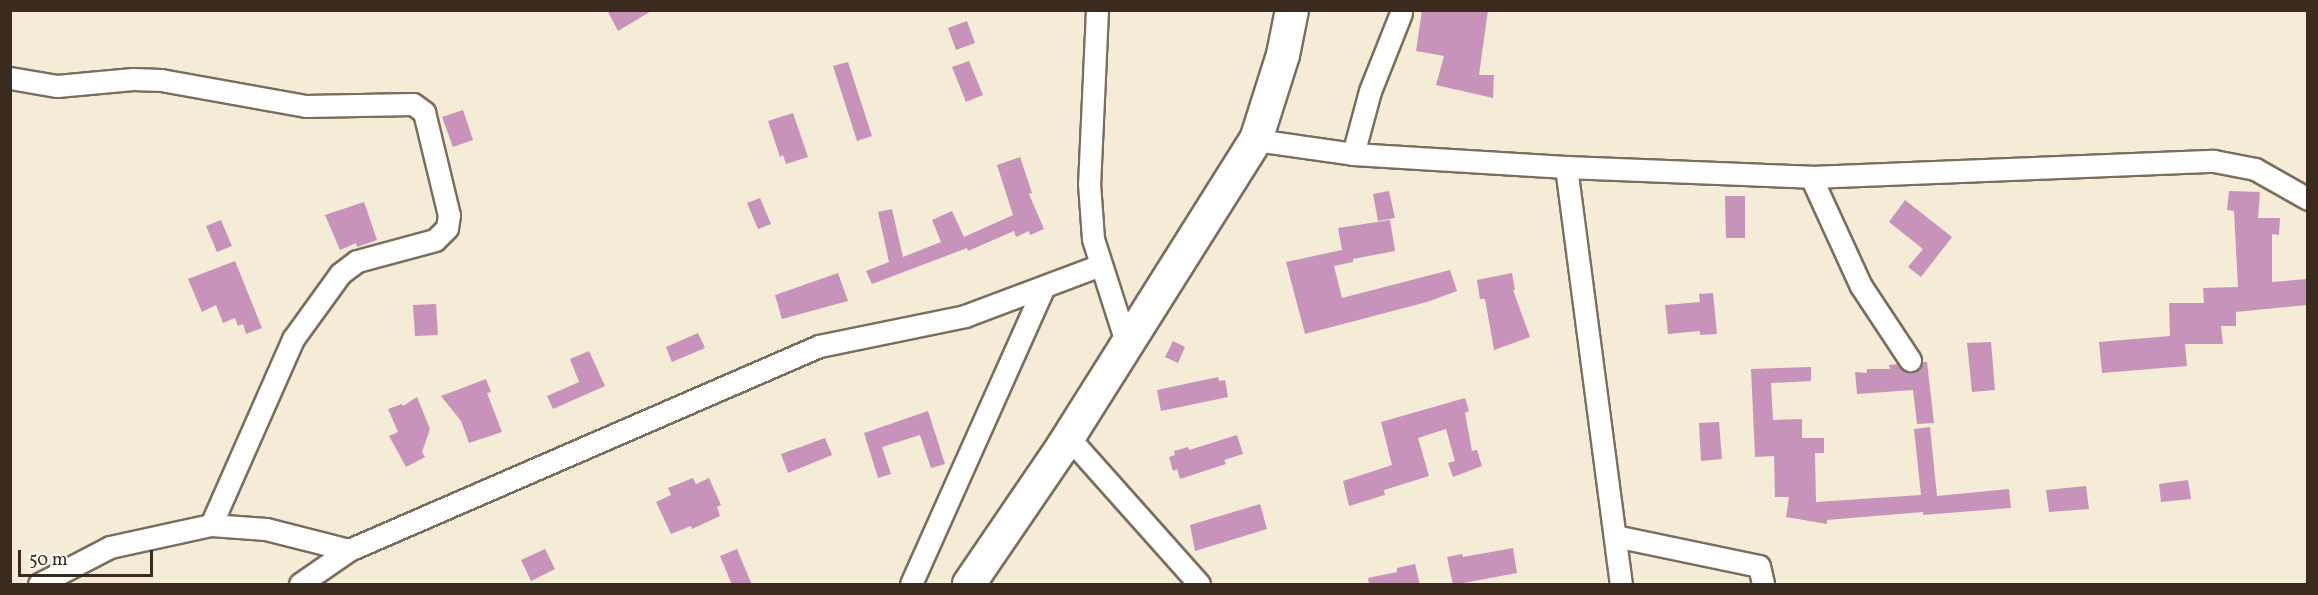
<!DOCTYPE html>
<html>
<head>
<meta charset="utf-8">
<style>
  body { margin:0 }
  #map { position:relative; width:2318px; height:595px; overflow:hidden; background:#f4ecd7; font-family:Vollkorn,serif }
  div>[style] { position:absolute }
  .building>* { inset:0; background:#c793bb }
  .roads { filter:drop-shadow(2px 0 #7c6e5f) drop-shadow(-2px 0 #7c6e5f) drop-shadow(0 2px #7c6e5f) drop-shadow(0 -2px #7c6e5f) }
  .street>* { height:21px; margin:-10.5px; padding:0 10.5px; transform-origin:10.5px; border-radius:10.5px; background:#fff }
  .primary>* { height:32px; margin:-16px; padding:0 16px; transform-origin:16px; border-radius:16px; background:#fff }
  span { translate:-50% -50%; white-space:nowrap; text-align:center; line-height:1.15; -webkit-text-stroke:4.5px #fdfcf7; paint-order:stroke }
  .frame { position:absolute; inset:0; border:12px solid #3b2a1e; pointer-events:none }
  .scale { position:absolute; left:18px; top:550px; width:135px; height:27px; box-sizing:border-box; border:3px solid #3b2a1e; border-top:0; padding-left:8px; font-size:18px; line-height:21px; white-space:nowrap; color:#3b2a1e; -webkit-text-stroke:4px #fdfcf7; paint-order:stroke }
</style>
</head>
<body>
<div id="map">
  <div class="building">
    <i style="clip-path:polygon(607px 10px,653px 10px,618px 31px)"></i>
    <i style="clip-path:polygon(1422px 10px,1488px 10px,1479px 75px,1494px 75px,1493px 98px,1436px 85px,1444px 56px,1416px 51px)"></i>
    <i style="clip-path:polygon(967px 21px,975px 43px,956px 50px,948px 28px)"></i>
    <i style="clip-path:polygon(969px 61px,983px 95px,966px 102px,952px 67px)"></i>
    <i style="clip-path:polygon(848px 62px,872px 136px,857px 141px,833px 66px)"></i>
    <i style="clip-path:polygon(463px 110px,473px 140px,453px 147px,442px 117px)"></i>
    <i style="clip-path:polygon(793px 113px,808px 157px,786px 164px,783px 155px,780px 157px,768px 121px)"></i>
    <i style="clip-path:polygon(1020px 157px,1032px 193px,1029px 194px,1044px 229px,1030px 235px,1029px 231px,1016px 237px,1014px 231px,968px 251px,967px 248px,872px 284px,866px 271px,889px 262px,878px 212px,892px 209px,903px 257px,941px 242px,932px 220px,952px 211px,964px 237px,1013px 215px,997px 165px)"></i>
    <i style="clip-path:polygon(1389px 191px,1395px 218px,1378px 221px,1373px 194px)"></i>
    <i style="clip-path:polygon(2229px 191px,2260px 192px,2258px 218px,2280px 218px,2279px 235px,2272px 234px,2272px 282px,2307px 279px,2307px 305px,2236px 312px,2236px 326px,2221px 326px,2223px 344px,2185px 344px,2187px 366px,2102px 373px,2099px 342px,2170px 336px,2169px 303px,2204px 303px,2203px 288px,2238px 287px,2234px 211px,2227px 210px)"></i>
    <i style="clip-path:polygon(1725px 196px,1745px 196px,1745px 238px,1726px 238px)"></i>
    <i style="clip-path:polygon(760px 198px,771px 224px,758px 229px,747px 203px)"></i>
    <i style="clip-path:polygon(1905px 200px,1952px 237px,1921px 277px,1908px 267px,1923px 249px,1889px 222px)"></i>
    <i style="clip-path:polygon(364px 202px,377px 240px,357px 247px,356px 243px,340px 250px,325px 215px)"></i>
    <i style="clip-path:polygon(221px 220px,232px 246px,217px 252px,206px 226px)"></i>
    <i style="clip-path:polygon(1390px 220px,1395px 251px,1353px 259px,1353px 262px,1334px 266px,1342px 298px,1450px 270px,1457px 291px,1427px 302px,1305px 334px,1286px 262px,1342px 250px,1338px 228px)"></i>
    <i style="clip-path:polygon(235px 261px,262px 328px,246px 334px,243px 324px,238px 326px,235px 318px,223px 323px,216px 305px,202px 312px,188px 279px)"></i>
    <i style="clip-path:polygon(838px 273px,848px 301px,782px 319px,775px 295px)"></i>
    <i style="clip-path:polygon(1512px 273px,1515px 290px,1513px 290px,1530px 337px,1494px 350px,1485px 299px,1480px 299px,1477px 280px)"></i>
    <i style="clip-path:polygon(1713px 293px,1717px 334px,1700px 335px,1700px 331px,1668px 334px,1665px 305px,1700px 302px,1699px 294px)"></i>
    <i style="clip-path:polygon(436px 304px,438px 335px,415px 336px,413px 305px)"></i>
    <i style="clip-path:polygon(698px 333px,705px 348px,672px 362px,666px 347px)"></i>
    <i style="clip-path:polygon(1173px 341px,1185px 347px,1178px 363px,1165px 357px)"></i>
    <i style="clip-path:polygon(1991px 342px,1995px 390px,1972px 392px,1967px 343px)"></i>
    <i style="clip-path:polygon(589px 351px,605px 386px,553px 409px,547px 396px,579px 382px,570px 359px)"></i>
    <i style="clip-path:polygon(1922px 362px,1927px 362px,1934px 423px,1917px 424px,1913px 390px,1857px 394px,1855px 372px,1867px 373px,1867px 369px,1890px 369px,1889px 365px,1898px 364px,1904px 371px,1911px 373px,1917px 370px)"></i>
    <i style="clip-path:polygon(1811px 367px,1811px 381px,1771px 383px,1773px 420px,1802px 419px,1802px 438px,1824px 438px,1824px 453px,1815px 453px,1816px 502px,1921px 495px,1914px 429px,1930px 427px,1937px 496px,2009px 489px,2011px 508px,1923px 515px,1923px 512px,1827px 520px,1827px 524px,1786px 517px,1789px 497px,1775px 497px,1774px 456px,1755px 457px,1751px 369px)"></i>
    <i style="clip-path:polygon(1218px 377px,1219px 381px,1225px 380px,1228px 397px,1161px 411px,1157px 390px)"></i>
    <i style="clip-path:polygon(486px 379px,491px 392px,487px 393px,502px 432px,469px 443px,461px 421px,441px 396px)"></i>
    <i style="clip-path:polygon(417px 397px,430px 429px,422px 452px,425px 457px,406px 467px,389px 436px,398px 432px,388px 409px,402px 404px,403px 406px)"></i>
    <i style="clip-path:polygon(1465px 398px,1469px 411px,1465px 413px,1472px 451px,1477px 450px,1482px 466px,1453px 477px,1448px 463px,1455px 461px,1446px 429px,1418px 438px,1429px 476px,1384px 490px,1385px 495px,1349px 506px,1343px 481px,1392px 465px,1381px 422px)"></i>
    <i style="clip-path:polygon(928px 411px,945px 464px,931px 468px,920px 435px,882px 447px,891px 474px,878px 478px,864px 433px)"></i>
    <i style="clip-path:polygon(1719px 422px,1722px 459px,1701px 461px,1699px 423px)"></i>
    <i style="clip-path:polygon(1237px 435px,1243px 454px,1224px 460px,1226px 464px,1180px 479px,1177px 469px,1173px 471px,1169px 457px,1175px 455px,1174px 451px,1188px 447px,1189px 450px)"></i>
    <i style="clip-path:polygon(825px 438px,832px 455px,788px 473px,781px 454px)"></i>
    <i style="clip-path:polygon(693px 478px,696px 484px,709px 478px,721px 505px,717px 507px,720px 516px,692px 529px,691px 526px,671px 534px,656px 502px,671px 495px,668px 488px)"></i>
    <i style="clip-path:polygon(2188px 480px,2191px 499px,2161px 502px,2159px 484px)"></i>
    <i style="clip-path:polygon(2086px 486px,2089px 509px,2049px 512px,2046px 490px)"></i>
    <i style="clip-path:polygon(1260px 504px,1267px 529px,1195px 551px,1190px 525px)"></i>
    <i style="clip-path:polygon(1513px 548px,1517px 573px,1453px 585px,1447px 557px,1462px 554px,1463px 557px)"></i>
    <i style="clip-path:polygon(545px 549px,555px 569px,531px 581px,521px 560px)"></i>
    <i style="clip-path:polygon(737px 549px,752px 585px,732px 585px,720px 556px)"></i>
    <i style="clip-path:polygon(1415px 564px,1420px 585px,1369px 585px,1368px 578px,1397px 572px,1397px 568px)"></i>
  </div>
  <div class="roads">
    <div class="street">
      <i style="left:1097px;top:10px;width:173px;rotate:92.6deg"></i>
      <i style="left:1089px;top:183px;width:56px;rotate:85.9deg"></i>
      <i style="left:1093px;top:239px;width:111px;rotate:72.2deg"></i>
      <i style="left:10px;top:78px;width:48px;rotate:9.7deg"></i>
      <i style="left:57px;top:86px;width:76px;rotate:-5.3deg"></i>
      <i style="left:133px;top:79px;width:28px;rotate:2deg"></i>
      <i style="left:161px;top:80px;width:147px;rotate:10.2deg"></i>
      <i style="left:306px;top:106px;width:107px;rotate:-1.1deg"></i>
      <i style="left:413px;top:104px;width:14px;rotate:36deg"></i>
      <i style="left:424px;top:112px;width:106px;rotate:76.4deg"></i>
      <i style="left:449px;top:215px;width:13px;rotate:99deg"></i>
      <i style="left:447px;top:228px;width:17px;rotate:135deg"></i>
      <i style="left:435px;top:240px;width:81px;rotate:164.9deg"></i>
      <i style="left:357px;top:261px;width:21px;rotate:143deg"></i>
      <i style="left:340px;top:274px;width:80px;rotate:125.9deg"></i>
      <i style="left:293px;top:339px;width:203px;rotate:113.8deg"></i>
      <i style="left:1256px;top:140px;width:98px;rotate:8.2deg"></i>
      <i style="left:1353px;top:154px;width:213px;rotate:3.5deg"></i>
      <i style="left:1566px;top:167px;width:245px;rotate:2.3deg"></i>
      <i style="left:1811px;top:177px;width:403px;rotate:-2.3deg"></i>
      <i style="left:2214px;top:161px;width:42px;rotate:11deg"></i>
      <i style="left:2255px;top:169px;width:61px;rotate:29.5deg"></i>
      <i style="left:1353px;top:154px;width:65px;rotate:-74.9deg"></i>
      <i style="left:1370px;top:91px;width:84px;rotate:-68.3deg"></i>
      <i style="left:1566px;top:167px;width:421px;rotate:82.5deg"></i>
      <i style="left:1811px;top:177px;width:120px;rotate:65.4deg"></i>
      <i style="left:1861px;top:286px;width:89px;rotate:56.5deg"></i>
      <i style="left:1063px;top:446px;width:15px;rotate:8deg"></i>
      <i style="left:1078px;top:448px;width:182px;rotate:48.3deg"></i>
      <i style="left:1615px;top:536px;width:147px;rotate:11.8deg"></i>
      <i style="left:1759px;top:566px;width:18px;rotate:77deg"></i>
      <i style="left:39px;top:584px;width:80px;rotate:-27.5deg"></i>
      <i style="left:110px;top:547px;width:103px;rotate:-12.3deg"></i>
      <i style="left:211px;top:525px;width:55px;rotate:4.2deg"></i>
      <i style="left:266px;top:529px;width:86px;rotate:14.2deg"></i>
      <i style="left:349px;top:550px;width:512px;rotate:-23.46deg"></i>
      <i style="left:819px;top:346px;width:149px;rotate:-11.6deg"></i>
      <i style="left:965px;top:316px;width:145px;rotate:-20.6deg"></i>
      <i style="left:300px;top:584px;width:60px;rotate:-34.8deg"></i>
      <i style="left:911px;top:584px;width:325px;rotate:-65.9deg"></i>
    </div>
    <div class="primary">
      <i style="left:969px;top:584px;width:167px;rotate:-55.7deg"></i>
      <i style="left:1063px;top:446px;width:362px;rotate:-57.8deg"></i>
      <i style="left:1256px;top:140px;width:89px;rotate:-72.4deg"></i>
      <i style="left:1283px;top:55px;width:46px;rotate:-78.7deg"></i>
    </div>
  </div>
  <div class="frame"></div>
  <div class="scale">50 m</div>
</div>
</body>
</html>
